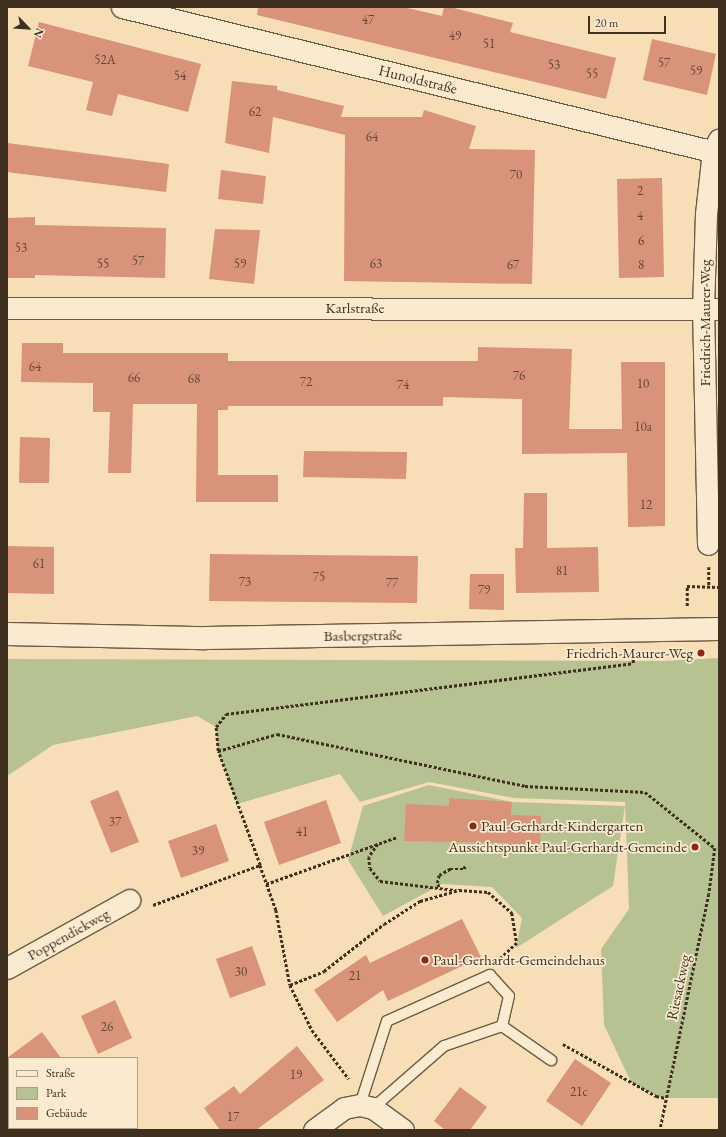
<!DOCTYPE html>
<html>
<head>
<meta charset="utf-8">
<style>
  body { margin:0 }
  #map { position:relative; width:726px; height:1137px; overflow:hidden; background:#f7deb6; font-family:"EB Garamond",serif }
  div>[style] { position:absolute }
  .green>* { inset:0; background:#b7c292 }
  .building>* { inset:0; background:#d89378 }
  .path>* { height:2.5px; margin-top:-1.25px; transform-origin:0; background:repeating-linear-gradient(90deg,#3e2f1e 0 3px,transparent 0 5px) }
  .roads { filter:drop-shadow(1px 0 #6c5b44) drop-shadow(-1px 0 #6c5b44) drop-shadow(0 1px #6c5b44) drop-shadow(0 -1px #6c5b44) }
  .lane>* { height:10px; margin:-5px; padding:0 5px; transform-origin:5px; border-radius:5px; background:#faead0 }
  .street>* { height:21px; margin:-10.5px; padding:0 10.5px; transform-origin:10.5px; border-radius:10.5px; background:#faead0 }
  .secondary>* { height:22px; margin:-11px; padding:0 11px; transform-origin:11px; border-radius:11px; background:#faead0 }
  .dots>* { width:11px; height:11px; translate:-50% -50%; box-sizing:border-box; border:2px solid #faead0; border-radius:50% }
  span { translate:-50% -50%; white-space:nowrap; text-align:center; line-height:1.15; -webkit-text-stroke:3.5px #faead0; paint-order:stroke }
  .number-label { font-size:13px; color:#644834 }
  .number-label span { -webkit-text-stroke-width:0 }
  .street-label { font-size:15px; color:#3e2f1e }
  .poi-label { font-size:15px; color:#3e2f1e }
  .right { translate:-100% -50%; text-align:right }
  .left { translate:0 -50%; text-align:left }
  .frame { position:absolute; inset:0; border:8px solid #3e2f1e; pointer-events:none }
  .legend { position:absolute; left:8px; top:1057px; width:130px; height:72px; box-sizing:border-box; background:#faead0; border:1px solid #af9f89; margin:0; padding:5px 7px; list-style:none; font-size:12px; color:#3e2f1e }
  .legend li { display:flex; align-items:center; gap:8px; height:20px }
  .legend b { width:20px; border:1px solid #af9f89 }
  .north { position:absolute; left:8px; top:8px; width:40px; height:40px; -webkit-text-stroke:3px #faead0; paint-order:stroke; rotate:115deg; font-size:11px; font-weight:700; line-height:16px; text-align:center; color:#3e2f1e }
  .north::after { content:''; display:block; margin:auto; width:14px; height:18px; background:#3e2f1e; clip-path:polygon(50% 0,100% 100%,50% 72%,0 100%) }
  .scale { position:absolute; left:588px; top:16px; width:78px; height:18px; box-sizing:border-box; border:2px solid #3e2f1e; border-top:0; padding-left:5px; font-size:12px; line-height:14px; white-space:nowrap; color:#3e2f1e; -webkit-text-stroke:3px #faead0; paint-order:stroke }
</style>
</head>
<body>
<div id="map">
  <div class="green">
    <i style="clip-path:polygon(719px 658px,719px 1098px,666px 1098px,656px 1096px,631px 1082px,604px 1025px,601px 949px,629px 909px,625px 802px,514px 798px,429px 782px,360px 802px,340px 774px,237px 804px,218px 751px,216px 727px,197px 716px,53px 745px,7px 776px,7px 659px,664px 661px)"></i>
    <i style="clip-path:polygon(429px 785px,512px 802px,625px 806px,613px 886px,516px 948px,522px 918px,492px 887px,442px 884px,383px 916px,348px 860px,363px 806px)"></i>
  </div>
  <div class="building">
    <i style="clip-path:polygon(258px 7px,403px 7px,442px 16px,444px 7px,450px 7px,513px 23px,510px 32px,616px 58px,606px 99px,257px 15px)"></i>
    <i style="clip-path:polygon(39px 22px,201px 64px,188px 112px,118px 94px,112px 116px,86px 110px,93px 82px,28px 66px)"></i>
    <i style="clip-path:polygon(652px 39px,716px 54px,707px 95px,643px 80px)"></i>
    <i style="clip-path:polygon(232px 81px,277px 86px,277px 90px,344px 106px,341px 117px,422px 117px,424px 110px,476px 126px,469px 149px,535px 150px,532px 284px,344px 281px,345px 135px,273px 117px,269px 153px,225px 143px)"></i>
    <i style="clip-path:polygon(7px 143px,169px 164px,166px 192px,7px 172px)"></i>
    <i style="clip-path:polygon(221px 170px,266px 176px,263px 204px,218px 199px)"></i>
    <i style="clip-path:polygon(662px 178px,664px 277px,619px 278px,617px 179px)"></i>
    <i style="clip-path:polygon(35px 217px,35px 225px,166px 228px,165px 278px,35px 275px,35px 278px,7px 278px,7px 218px)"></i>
    <i style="clip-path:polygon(215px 229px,260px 230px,254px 284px,209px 279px)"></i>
    <i style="clip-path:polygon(22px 343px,63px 343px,63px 353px,228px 353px,228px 361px,478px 361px,478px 347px,572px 349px,569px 429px,622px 429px,621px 362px,665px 362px,665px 526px,628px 527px,627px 453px,522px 454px,522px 399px,443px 397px,443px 406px,228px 406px,228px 410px,218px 410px,218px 475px,278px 475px,278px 502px,196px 502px,197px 404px,133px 404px,131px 473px,108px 473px,110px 412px,93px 412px,93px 383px,21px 382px)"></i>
    <i style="clip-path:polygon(20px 437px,50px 438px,49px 483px,19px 483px)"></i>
    <i style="clip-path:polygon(304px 451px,407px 452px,406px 479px,303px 477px)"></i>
    <i style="clip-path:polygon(524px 493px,547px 493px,547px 548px,598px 547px,599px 592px,516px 593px,515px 548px,523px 548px)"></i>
    <i style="clip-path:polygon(7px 546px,54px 547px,54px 594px,7px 593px)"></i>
    <i style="clip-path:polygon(210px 554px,418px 556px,417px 603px,209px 601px)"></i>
    <i style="clip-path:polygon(470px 574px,504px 574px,504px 610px,469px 609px)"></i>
    <i style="clip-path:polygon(118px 790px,139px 842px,111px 853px,90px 801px)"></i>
    <i style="clip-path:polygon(449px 798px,512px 802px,511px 815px,541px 816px,540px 851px,508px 850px,508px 843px,404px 841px,406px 804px,449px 806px)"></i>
    <i style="clip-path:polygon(326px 800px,341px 843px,279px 865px,264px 822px)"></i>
    <i style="clip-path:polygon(216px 824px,229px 861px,181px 878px,168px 841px)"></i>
    <i style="clip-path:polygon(462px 919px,481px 957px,388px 1001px,383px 990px,337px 1022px,314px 990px,366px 955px,370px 963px)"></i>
    <i style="clip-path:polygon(252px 946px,266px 985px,230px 998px,216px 959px)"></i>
    <i style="clip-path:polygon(115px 1000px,132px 1038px,98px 1054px,81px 1016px)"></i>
    <i style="clip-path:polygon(42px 1032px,61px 1058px,7px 1058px)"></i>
    <i style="clip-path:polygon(297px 1046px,324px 1080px,256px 1130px,220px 1130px,204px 1108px,234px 1086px,240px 1094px)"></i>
    <i style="clip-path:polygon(575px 1059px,611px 1083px,582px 1126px,546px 1101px)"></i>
    <i style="clip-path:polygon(460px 1087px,487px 1107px,470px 1130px,445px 1130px,434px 1121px)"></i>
  </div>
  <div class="path">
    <i style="left:709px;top:567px;width:20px;rotate:90deg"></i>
    <i style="left:687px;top:606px;width:20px;rotate:-90deg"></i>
    <i style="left:687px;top:586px;width:32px;rotate:2deg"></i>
    <i style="left:218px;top:751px;width:61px;rotate:-16.1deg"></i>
    <i style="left:277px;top:734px;width:253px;rotate:11.8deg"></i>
    <i style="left:525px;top:786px;width:120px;rotate:2.9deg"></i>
    <i style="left:645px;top:792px;width:90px;rotate:38.7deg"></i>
    <i style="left:715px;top:848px;width:46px;rotate:97.4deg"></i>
    <i style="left:709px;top:894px;width:241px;rotate:101.7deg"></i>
    <i style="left:378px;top:844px;width:16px;rotate:125deg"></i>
    <i style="left:369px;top:857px;width:11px;rotate:85deg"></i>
    <i style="left:370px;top:868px;width:16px;rotate:52deg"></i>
    <i style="left:380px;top:881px;width:77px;rotate:6.8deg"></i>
    <i style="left:260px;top:865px;width:48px;rotate:70.4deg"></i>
    <i style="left:276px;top:910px;width:76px;rotate:79.4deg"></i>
    <i style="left:290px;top:985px;width:50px;rotate:63.9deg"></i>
    <i style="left:312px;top:1030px;width:61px;rotate:52.9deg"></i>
    <i style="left:266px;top:884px;width:139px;rotate:-19.7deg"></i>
    <i style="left:439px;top:887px;width:4px;rotate:-117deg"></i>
    <i style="left:437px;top:883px;width:8px;rotate:-76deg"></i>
    <i style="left:439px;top:875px;width:13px;rotate:-29deg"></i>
    <i style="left:450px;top:869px;width:14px"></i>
    <i style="left:464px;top:869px;width:4px;rotate:-76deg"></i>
    <i style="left:153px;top:905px;width:114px;rotate:-20.5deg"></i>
    <i style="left:260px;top:865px;width:121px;rotate:-110.2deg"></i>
    <i style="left:218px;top:751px;width:24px;rotate:-95deg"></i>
    <i style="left:216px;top:727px;width:16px;rotate:-52deg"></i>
    <i style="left:226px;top:714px;width:410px;rotate:-7.1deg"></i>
    <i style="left:633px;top:663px;width:9px;rotate:-90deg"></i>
    <i style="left:290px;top:985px;width:37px;rotate:-22deg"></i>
    <i style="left:324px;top:971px;width:76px;rotate:-38.1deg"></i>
    <i style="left:384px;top:924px;width:43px;rotate:-32.6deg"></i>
    <i style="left:420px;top:901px;width:41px;rotate:-15.8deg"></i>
    <i style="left:459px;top:890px;width:29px;rotate:4deg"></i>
    <i style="left:488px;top:892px;width:32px;rotate:41deg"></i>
    <i style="left:512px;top:913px;width:30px;rotate:81deg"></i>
    <i style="left:517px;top:943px;width:23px;rotate:137deg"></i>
    <i style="left:563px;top:1044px;width:107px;rotate:29.2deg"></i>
    <i style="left:656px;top:1096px;width:10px;rotate:11deg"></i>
  </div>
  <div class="roads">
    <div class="lane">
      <i style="left:502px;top:1026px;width:60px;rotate:34.8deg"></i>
      <i style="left:360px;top:1105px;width:88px;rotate:-72.2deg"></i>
      <i style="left:387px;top:1021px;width:113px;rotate:-24.1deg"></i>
      <i style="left:490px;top:975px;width:28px;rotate:48deg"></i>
      <i style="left:509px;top:996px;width:31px;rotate:103deg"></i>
      <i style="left:502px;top:1026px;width:61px;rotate:161deg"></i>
      <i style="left:444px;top:1046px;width:94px;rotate:138.9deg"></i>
    </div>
    <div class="street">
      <i style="left:122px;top:7px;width:615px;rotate:13.74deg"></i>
      <i style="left:7px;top:308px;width:712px;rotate:0.08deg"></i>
      <i style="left:708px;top:544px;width:235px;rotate:-91.2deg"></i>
      <i style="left:703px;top:309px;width:95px;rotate:-88.2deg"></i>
      <i style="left:706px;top:214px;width:63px;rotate:-83.7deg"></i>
      <i style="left:713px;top:151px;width:13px;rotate:-63deg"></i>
      <i style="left:7px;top:968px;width:140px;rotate:-29.1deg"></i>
      <i style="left:314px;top:1130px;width:37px;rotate:-36deg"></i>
      <i style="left:344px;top:1108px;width:16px;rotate:-11deg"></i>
      <i style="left:360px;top:1105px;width:13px;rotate:13deg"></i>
      <i style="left:373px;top:1108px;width:37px;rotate:36deg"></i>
    </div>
    <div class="secondary">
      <i style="left:7px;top:634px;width:199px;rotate:1.2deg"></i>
      <i style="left:206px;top:638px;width:513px;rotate:-1.01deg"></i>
    </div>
  </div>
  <div class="dots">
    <i style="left:701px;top:653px;background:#8f2418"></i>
    <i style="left:473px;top:826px;background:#8f2418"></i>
    <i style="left:695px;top:847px;background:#8f2418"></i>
    <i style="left:425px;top:960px;background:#8f2418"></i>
  </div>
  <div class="number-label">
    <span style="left:368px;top:20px">47</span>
    <span style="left:455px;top:36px">49</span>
    <span style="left:489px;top:44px">51</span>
    <span style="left:105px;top:60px">52A</span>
    <span style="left:664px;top:63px">57</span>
    <span style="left:554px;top:65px">53</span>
    <span style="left:696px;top:71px">59</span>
    <span style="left:592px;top:74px">55</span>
    <span style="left:180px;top:76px">54</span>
    <span style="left:255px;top:112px">62</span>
    <span style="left:372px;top:137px">64</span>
    <span style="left:516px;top:175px">70</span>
    <span style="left:640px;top:191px">2</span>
    <span style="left:640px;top:216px">4</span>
    <span style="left:641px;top:241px">6</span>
    <span style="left:21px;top:248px">53</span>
    <span style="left:138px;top:261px">57</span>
    <span style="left:103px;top:264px">55</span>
    <span style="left:240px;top:264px">59</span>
    <span style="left:376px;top:264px">63</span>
    <span style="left:513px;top:265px">67</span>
    <span style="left:641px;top:265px">8</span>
    <span style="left:35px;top:367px">64</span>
    <span style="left:519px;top:376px">76</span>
    <span style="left:134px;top:378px">66</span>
    <span style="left:194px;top:379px">68</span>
    <span style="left:306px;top:382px">72</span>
    <span style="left:643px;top:384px">10</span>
    <span style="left:403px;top:385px">74</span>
    <span style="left:643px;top:427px">10a</span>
    <span style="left:646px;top:505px">12</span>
    <span style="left:39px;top:564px">61</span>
    <span style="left:562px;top:571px">81</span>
    <span style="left:319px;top:577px">75</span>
    <span style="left:245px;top:582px">73</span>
    <span style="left:392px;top:583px">77</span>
    <span style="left:484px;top:590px">79</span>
    <span style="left:115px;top:822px">37</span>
    <span style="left:302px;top:832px">41</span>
    <span style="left:198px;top:851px">39</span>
    <span style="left:241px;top:972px">30</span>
    <span style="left:355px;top:976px">21</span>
    <span style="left:107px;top:1027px">26</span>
    <span style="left:296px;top:1075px">19</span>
    <span style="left:579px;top:1092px">21c</span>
    <span style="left:233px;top:1117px">17</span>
  </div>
  <div class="street-label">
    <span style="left:418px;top:79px;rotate:14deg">Hunoldstraße</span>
    <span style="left:355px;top:308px">Karlstraße</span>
    <span style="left:705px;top:323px;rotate:-90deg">Friedrich-Maurer-Weg</span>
    <span style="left:363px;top:635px;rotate:-1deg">Basbergstraße</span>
    <span style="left:68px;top:934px;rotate:-29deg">Poppendiekweg</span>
    <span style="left:678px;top:987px;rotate:-78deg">Riesackweg</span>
  </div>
  <div class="poi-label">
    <span class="right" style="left:693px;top:653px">Friedrich-Maurer-Weg</span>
    <span class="left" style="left:481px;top:826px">Paul-Gerhardt-Kindergarten</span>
    <span class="right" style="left:687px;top:847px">Aussichtspunkt Paul-Gerhardt-Gemeinde</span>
    <span class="left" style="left:433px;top:960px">Paul-Gerhardt-Gemeindehaus</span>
  </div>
  <div class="frame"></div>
  <ul class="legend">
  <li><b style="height:5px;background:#faead0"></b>Straße</li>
  <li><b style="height:11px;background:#b7c292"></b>Park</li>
  <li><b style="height:11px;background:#d89378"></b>Gebäude</li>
  </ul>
  <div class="north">N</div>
  <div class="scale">20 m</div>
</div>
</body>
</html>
